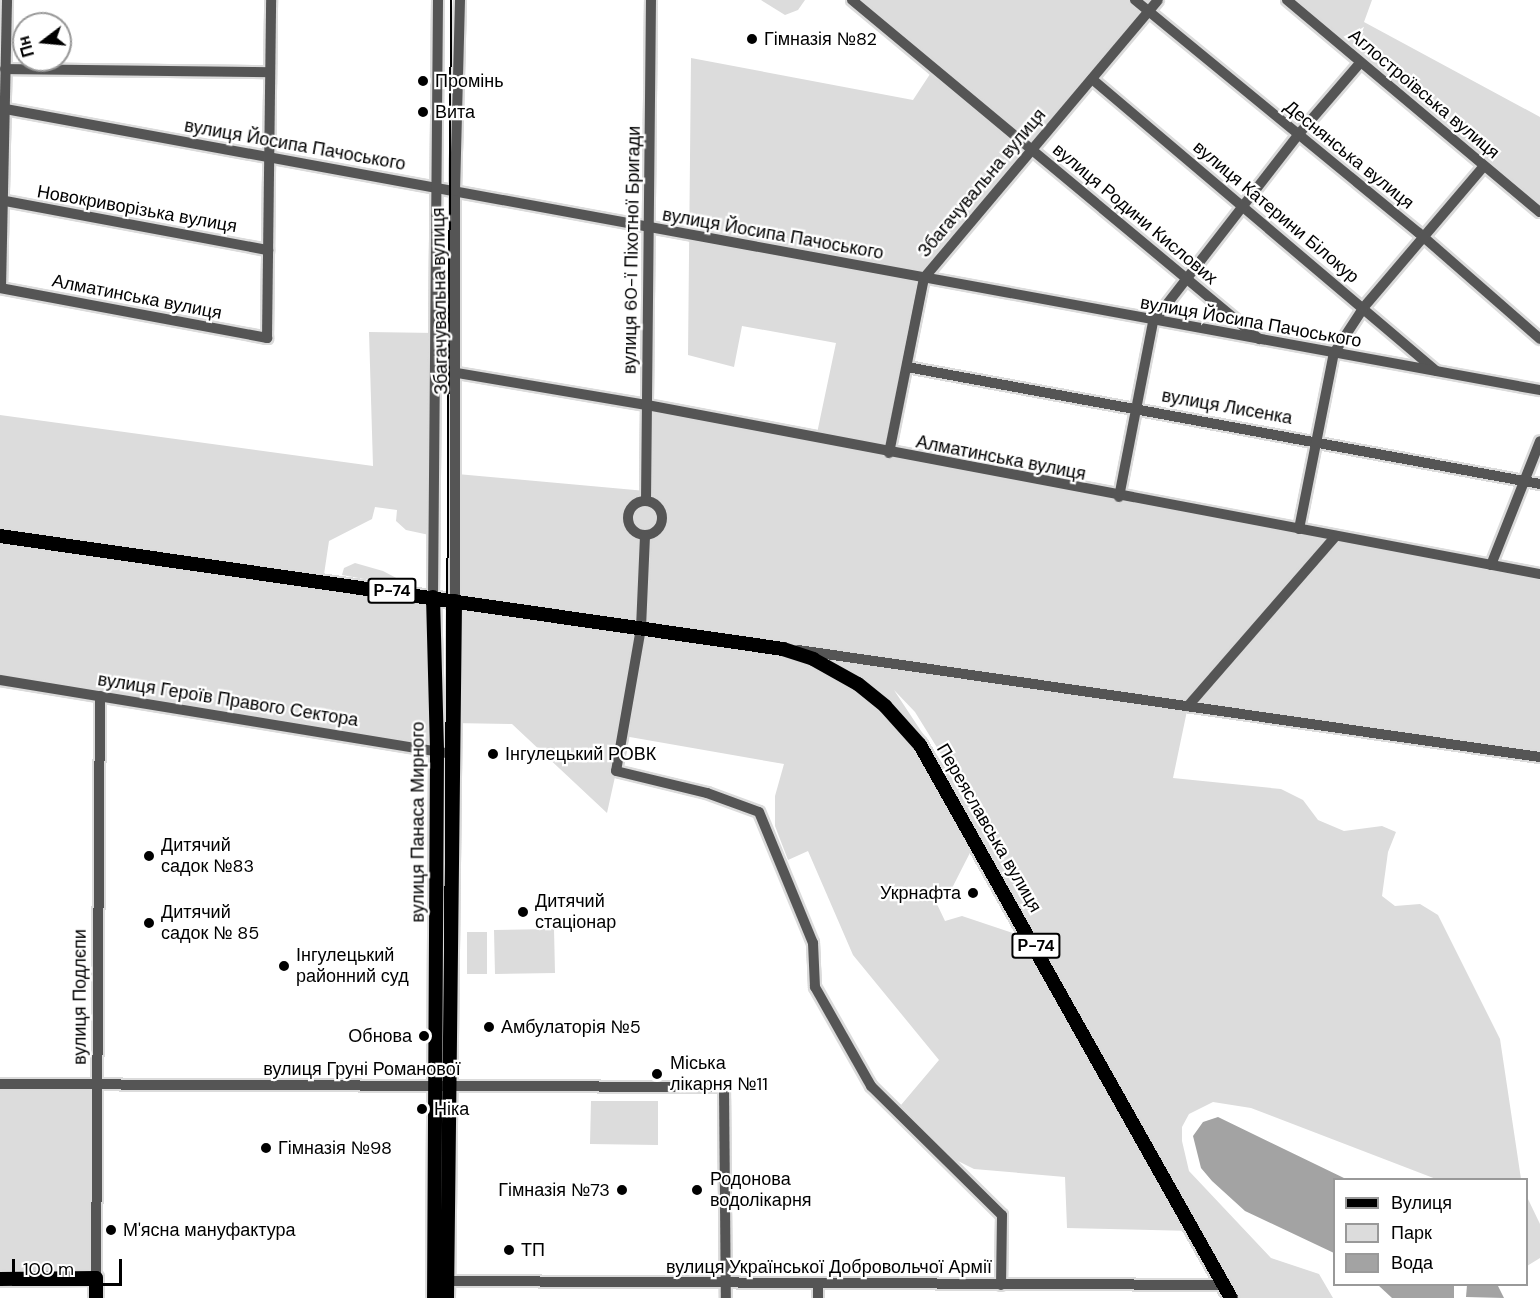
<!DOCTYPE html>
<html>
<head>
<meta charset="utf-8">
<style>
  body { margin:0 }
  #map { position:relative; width:1540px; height:1298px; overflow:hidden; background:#fff; font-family:"DM Sans",sans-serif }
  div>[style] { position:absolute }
  .green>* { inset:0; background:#dcdcdc }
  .water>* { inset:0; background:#a3a3a3 }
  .roads { filter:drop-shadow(2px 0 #dbdbdb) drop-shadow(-2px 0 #dbdbdb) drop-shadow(0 2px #dbdbdb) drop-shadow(0 -2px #dbdbdb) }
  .minor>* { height:10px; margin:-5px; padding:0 5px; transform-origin:5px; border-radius:5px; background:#555 }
  .minor>.ring { margin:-5px; padding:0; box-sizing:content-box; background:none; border:10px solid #555; border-radius:50% }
  .major>* { height:14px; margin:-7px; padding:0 7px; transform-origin:7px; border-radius:7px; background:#000 }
  .tram>* { height:1.5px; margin:-0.75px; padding:0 0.75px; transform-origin:0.75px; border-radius:0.75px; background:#000 }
  .dots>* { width:16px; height:16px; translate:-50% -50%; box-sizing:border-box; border:3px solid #fff; border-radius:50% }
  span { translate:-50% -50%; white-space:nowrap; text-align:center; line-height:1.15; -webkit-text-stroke:4.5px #fff; paint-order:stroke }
  .shield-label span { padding:2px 4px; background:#fff; border:2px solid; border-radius:4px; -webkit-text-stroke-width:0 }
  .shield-label { font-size:16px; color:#000; font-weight:700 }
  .poi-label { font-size:18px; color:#000 }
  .left { translate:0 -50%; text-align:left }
  .right { translate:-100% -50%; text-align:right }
  .street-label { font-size:18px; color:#000 }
  .legend { position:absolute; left:1333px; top:1178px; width:195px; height:108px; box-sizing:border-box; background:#fff; border:2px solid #999; margin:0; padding:8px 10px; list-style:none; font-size:18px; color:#000 }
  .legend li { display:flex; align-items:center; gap:12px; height:30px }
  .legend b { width:30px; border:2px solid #999 }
  .north { position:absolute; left:12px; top:12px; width:60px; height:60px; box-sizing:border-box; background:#fff; border:2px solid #999; border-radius:50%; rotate:254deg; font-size:16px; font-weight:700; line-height:24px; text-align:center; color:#000 }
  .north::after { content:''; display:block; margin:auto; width:21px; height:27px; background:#000; clip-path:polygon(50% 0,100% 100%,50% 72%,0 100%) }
  .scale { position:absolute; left:12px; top:1259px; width:110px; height:27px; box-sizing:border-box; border:3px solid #000; border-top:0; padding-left:8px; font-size:18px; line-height:21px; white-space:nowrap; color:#000; -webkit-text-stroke:4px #fff; paint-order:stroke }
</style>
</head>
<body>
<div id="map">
  <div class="green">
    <i style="clip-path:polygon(761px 0,805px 0,798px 10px,785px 15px)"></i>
    <i style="clip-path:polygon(evenodd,852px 0,1158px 0,924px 278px,889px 453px,1540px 574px,1540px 757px,1188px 706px,1173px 778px,1281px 789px,1303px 800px,1318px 820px,1344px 831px,1382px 826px,1396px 832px,1388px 852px,1382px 896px,1395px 906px,1420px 904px,1438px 915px,1500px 1039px,1521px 1179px,1436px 1179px,1251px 1108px,1213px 1102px,1189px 1114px,1182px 1127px,1182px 1141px,1189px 1171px,1271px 1258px,1319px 1274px,1333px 1298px,1231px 1298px,1194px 1231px,1067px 1228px,1065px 1177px,974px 1169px,956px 1160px,901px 1105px,939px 1060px,853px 955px,808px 851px,788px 860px,775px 826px,775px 796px,784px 764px,624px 736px,607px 813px,512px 724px,452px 723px,457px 474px,646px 491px,647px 405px,816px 438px,836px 343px,742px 326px,734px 367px,688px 355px,691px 58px,913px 100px,934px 68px,852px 0,894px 690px,915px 712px,1003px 854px,1002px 854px,894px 690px,852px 0,976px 841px,1031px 939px,962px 916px,945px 921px,936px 902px,950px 892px,976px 841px)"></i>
    <i style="clip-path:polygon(1287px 0,1372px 0,1364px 22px,1540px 117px,1540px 212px)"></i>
    <i style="clip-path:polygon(369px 332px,436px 333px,434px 536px,406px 530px,396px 521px,397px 510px,375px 507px,372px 519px,329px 541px,323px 581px,433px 597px,437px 751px,0 680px,0 415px,373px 466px)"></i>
    <i style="clip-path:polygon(355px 563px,383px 571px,402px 581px,402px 586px,342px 575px,344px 568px)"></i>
    <i style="clip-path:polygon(554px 929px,555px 973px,495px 974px,494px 930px)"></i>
    <i style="clip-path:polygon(467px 932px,487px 932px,487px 974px,467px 974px)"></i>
    <i style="clip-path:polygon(0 1084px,98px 1085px,96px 1278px,0 1279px)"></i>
    <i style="clip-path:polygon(591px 1101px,658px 1101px,658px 1145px,590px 1144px)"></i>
    <i style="clip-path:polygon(1527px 1197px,1540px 1224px,1540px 1258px,1527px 1266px)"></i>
  </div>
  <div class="water">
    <i style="clip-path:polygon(1218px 1117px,1346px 1179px,1334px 1180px,1334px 1253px,1245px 1211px,1212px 1181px,1201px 1168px,1193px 1136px,1203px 1122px)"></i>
    <i style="clip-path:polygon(1497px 1284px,1504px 1298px,1466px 1297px,1467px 1285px)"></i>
    <i style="clip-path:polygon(1378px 1285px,1454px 1285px,1454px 1298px,1392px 1298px)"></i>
  </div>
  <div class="roads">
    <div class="minor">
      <i style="left:852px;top:0;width:530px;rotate:39.79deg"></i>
      <i style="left:1135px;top:0;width:367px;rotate:39.4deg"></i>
      <i style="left:1419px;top:233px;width:161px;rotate:41.2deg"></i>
      <i style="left:1287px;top:0;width:330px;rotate:40deg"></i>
      <i style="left:5px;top:69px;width:264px;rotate:0.7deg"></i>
      <i style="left:1092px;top:79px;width:451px;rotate:40.3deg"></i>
      <i style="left:0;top:108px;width:1566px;rotate:10.38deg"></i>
      <i style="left:0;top:200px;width:273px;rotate:10.6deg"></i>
      <i style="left:0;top:288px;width:272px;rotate:10.6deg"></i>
      <i style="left:267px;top:338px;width:338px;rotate:-89.3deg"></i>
      <i style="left:1px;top:288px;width:288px;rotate:-88.8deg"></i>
      <i style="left:907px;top:367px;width:644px;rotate:10.47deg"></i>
      <i style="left:457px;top:373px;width:193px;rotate:9.6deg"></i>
      <i style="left:647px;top:405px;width:909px;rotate:10.72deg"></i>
      <i style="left:889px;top:453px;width:178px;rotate:-78.7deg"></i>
      <i style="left:924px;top:278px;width:363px;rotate:-49.9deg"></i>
      <i style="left:1119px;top:497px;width:178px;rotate:-79deg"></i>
      <i style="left:1153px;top:322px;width:237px;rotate:-52.2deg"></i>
      <i style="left:1298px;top:135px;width:95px;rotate:-49.3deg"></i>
      <i class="ring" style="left:628px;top:501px;width:24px;height:24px"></i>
      <i style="left:646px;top:501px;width:501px;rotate:-89.43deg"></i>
      <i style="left:1299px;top:529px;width:179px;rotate:-78.8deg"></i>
      <i style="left:1334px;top:353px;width:55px;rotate:-56.9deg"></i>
      <i style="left:1364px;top:307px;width:185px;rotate:-49.6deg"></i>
      <i style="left:645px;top:536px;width:92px;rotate:92.5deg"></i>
      <i style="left:641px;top:628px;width:145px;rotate:99.9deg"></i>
      <i style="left:616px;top:771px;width:94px;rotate:13.6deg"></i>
      <i style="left:707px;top:793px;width:55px;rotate:20.1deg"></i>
      <i style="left:759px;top:812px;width:142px;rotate:67.6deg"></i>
      <i style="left:813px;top:943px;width:44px;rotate:87.4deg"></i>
      <i style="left:815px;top:987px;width:114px;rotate:60.5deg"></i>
      <i style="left:871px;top:1086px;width:184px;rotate:44.6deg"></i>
      <i style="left:1002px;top:1215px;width:70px;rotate:90.8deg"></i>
      <i style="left:1491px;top:565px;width:133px;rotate:-68.4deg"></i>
      <i style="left:433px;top:597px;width:597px;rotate:-89.52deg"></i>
      <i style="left:455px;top:601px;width:410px;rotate:-90deg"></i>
      <i style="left:455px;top:191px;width:191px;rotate:-88.5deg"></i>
      <i style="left:798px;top:650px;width:750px;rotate:8.21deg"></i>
      <i style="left:0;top:680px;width:457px;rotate:9.3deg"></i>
      <i style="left:1188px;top:706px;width:225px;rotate:-49deg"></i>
      <i style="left:0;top:1084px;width:724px;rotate:0.24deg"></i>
      <i style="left:724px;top:1087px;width:211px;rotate:89.5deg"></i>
      <i style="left:96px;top:1278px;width:582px;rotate:-89.61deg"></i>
      <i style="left:440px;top:1281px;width:784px;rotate:0.29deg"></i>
      <i style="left:818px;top:1298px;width:15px;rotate:-90deg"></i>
    </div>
    <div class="major">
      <i style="left:0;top:536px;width:791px;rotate:8.21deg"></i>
      <i style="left:783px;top:649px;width:32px;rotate:18deg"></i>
      <i style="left:813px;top:659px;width:51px;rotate:29.1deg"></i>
      <i style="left:858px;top:684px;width:35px;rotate:39deg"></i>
      <i style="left:885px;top:706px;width:52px;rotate:48.1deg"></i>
      <i style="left:920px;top:745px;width:634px;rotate:60.65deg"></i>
      <i style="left:433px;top:597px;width:154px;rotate:88.5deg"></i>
      <i style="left:437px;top:751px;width:547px;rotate:90.31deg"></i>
      <i style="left:0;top:1279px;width:96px;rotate:-0.6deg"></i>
      <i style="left:96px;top:1278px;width:20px;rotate:90deg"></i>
      <i style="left:447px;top:1298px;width:697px;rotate:-89.34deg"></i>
    </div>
  </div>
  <div class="tram">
    <i style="left:443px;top:1298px;width:1298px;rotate:-89.65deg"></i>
  </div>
  <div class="dots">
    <i style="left:752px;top:39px;background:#000"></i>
    <i style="left:423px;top:81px;background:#000"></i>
    <i style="left:423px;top:112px;background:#000"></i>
    <i style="left:493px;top:754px;background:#000"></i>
    <i style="left:149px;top:856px;background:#000"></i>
    <i style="left:973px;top:893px;background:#000"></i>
    <i style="left:523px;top:912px;background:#000"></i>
    <i style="left:149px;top:923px;background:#000"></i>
    <i style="left:284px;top:966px;background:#000"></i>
    <i style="left:489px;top:1027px;background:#000"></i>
    <i style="left:424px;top:1036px;background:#000"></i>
    <i style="left:657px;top:1074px;background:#000"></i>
    <i style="left:422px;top:1109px;background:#000"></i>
    <i style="left:266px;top:1148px;background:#000"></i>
    <i style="left:622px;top:1190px;background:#000"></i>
    <i style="left:697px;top:1190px;background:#000"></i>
    <i style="left:111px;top:1230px;background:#000"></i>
    <i style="left:509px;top:1250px;background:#000"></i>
  </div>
  <div class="shield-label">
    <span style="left:392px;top:591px">Р-74</span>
    <span style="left:1036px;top:946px">Р-74</span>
  </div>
  <div class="poi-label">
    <span class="left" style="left:764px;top:39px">Гімназія №82</span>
    <span class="left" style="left:435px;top:81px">Промінь</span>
    <span class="left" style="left:435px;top:112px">Вита</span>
    <span class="left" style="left:505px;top:754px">Інгулецький РОВК</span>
    <span class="left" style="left:161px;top:856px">Дитячий<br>садок №83</span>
    <span class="right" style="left:961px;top:893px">Укрнафта</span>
    <span class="left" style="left:535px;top:912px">Дитячий<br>стаціонар</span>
    <span class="left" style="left:161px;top:923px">Дитячий<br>садок № 85</span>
    <span class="left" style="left:296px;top:966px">Інгулецький<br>районний суд</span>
    <span class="left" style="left:501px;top:1027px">Амбулаторія №5</span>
    <span class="right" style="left:412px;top:1036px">Обнова</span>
    <span class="left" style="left:670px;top:1074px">Міська<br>лікарня №11</span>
    <span class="left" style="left:434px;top:1109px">Ніка</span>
    <span class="left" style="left:278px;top:1148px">Гімназія №98</span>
    <span class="left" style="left:710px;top:1190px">Родонова<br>водолікарня</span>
    <span class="right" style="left:610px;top:1190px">Гімназія №73</span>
    <span class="left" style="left:123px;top:1230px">М'ясна мануфактура</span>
    <span class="left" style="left:521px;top:1250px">ТП</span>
  </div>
  <div class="street-label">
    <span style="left:1424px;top:94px;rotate:40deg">Аглостроївська вулиця</span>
    <span style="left:295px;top:145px;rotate:10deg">вулиця Йосипа Пачоського</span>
    <span style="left:1349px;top:155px;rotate:39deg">Деснянська вулиця</span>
    <span style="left:982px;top:183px;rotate:-50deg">Збагачувальна вулиця</span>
    <span style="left:137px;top:209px;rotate:10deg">Новокриворізька вулиця</span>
    <span style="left:1276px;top:212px;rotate:40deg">вулиця Катерини Білокур</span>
    <span style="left:1135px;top:214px;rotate:40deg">вулиця Родини Кислових</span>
    <span style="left:773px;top:234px;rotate:10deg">вулиця Йосипа Пачоського</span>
    <span style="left:632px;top:250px;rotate:-89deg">вулиця 60-ї Піхотної Бригади</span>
    <span style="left:137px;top:297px;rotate:11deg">Алматинська вулиця</span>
    <span style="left:440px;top:301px;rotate:-91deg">Збагачувальна вулиця</span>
    <span style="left:1251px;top:322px;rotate:10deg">вулиця Йосипа Пачоського</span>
    <span style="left:1227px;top:407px;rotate:10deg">вулиця Лисенка</span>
    <span style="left:1001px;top:458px;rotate:11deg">Алматинська вулиця</span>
    <span style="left:228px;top:700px;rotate:9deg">вулиця Героїв Правого Сектора</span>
    <span style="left:418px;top:822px;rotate:-90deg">вулиця Панаса Мирного</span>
    <span style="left:989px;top:828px;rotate:60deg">Переяславська вулиця</span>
    <span style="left:80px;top:997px;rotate:-90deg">вулиця Подлєпи</span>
    <span style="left:362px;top:1069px">вулиця Груні Романової</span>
    <span style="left:829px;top:1267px">вулиця Української Добровольчої Армії</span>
  </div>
  <ul class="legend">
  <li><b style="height:8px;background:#000"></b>Вулиця</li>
  <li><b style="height:16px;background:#dcdcdc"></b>Парк</li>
  <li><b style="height:16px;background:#a3a3a3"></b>Вода</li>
  </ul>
  <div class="north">Пн</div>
  <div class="scale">100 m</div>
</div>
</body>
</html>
